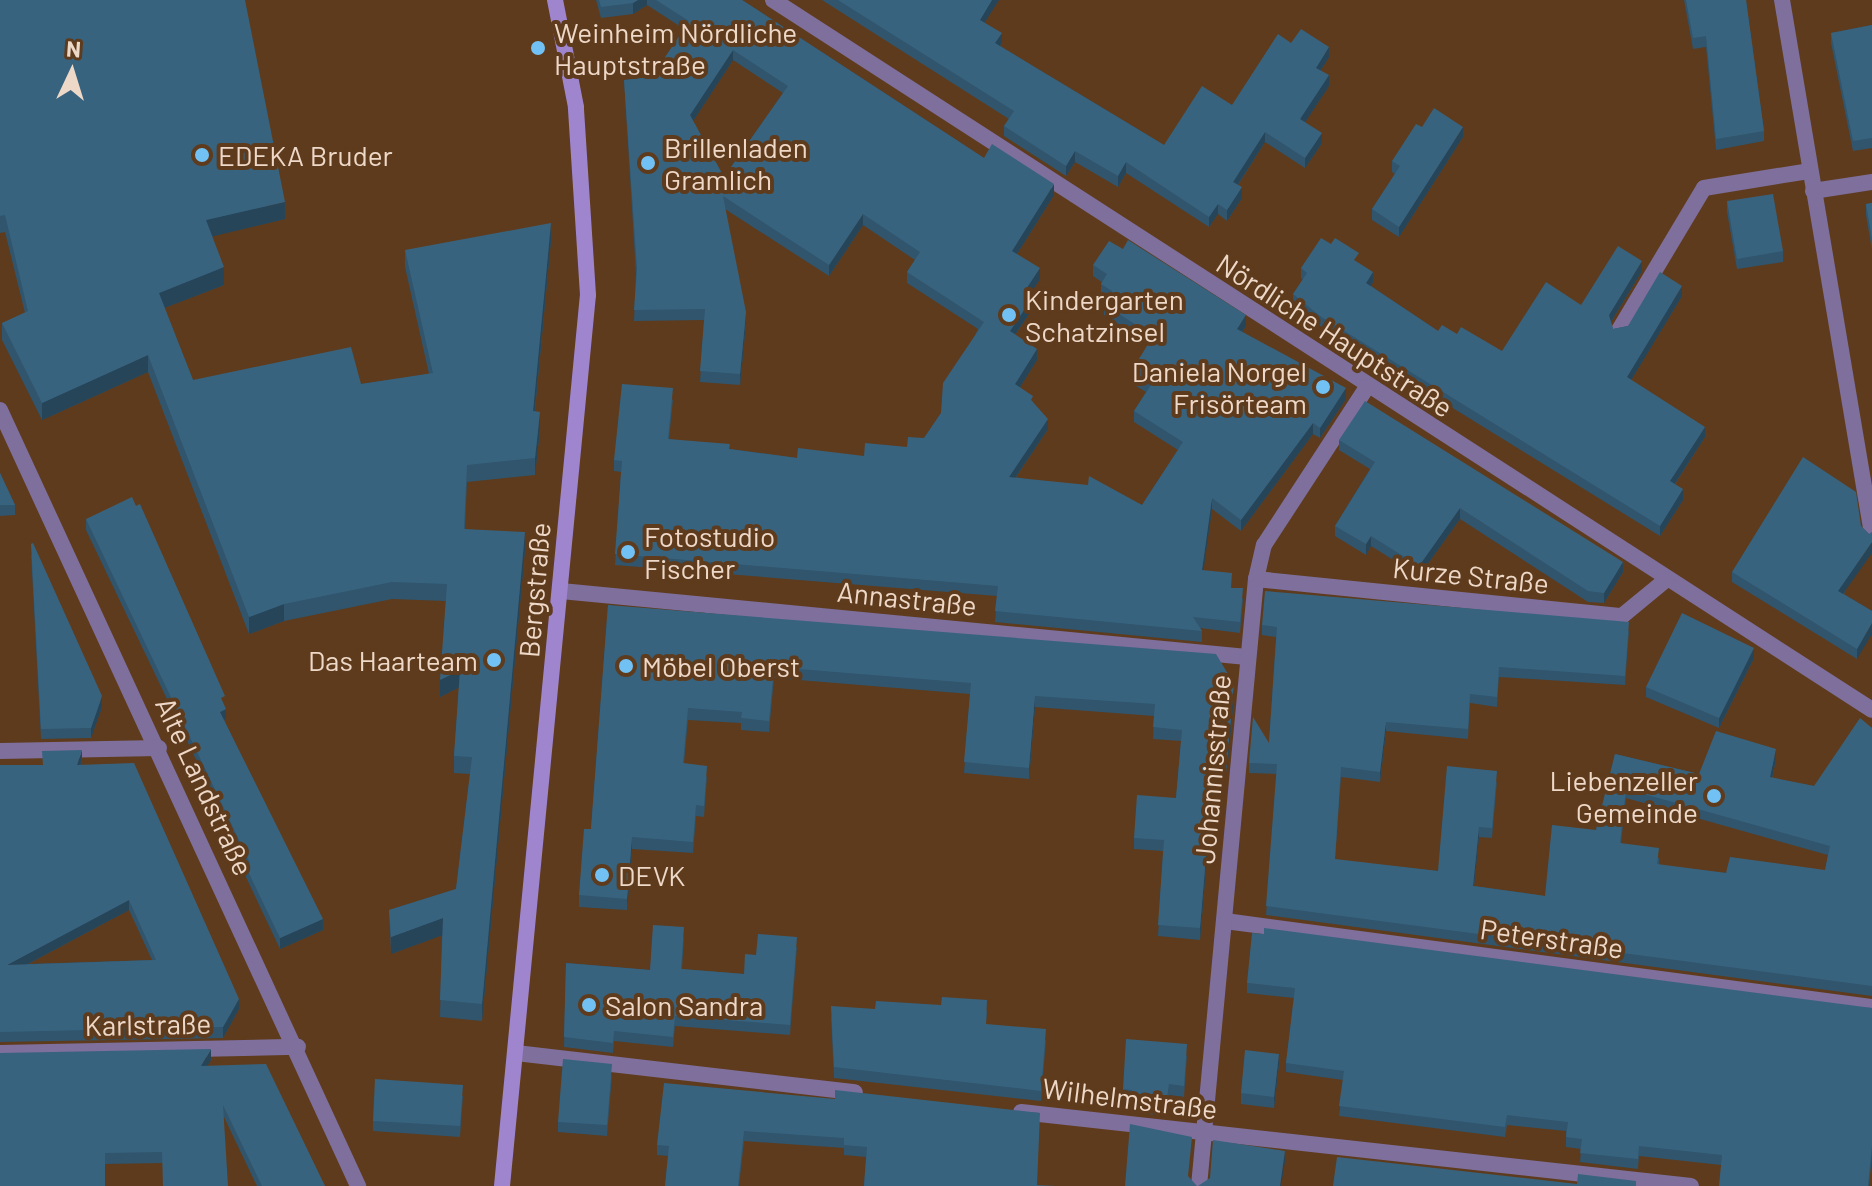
<!DOCTYPE html>
<html>
<head>
<meta charset="utf-8">
<style>
  body { margin:0 }
  #map { position:relative; width:1872px; height:1186px; overflow:hidden; background:#5e3b1c; font-family:Barlow,sans-serif }
  div>[style] { position:absolute }
  .service>* { height:16px; margin:-8px; padding:0 8px; transform-origin:8px; border-radius:8px; background:#7e6f9d }
  .minor>* { height:16px; margin:-8px; padding:0 8px; transform-origin:8px; border-radius:8px; background:#7e6f9d }
  .secondary>* { height:16px; margin:-8px; padding:0 8px; transform-origin:8px; border-radius:8px; background:#9e85ce }
  .wall>* { inset:0; background:#30556d }
  .shaded-wall>* { inset:0; background:#274559 }
  .building>* { inset:0; background:#38637f }
  .dots>* { width:22px; height:22px; translate:-50% -50%; box-sizing:border-box; border:4px solid #5e3b1c; border-radius:50% }
  span { translate:-50% -50%; white-space:nowrap; text-align:center; line-height:1.15; -webkit-text-stroke:8px #5e3b1c; paint-order:stroke }
  .poi-label { font-size:28px; color:#eed8c8 }
  .left { translate:0 -50%; text-align:left }
  .right { translate:-100% -50%; text-align:right }
  .street-label { font-size:28px; color:#eed8c8 }
  .north { position:absolute; left:32px; top:32px; width:80px; height:80px; -webkit-text-stroke:6px #5e3b1c; paint-order:stroke; rotate:4deg; font-size:22px; font-weight:700; line-height:32px; text-align:center; color:#eed8c8 }
  .north::after { content:''; display:block; margin:auto; width:28px; height:36px; background:#eed8c8; clip-path:polygon(50% 0,100% 100%,50% 72%,0 100%) }
</style>
</head>
<body>
<div id="map">
  <div class="service">
    <i style="left:1619px;top:330px;width:165px;rotate:-59.1deg"></i>
    <i style="left:1704px;top:188px;width:106px;rotate:-9.2deg"></i>
  </div>
  <div class="minor">
    <i style="left:773px;top:0;width:1308px;rotate:32.86deg"></i>
    <i style="left:1782px;top:0;width:542px;rotate:80.43deg"></i>
    <i style="left:1813px;top:191px;width:60px;rotate:-8.7deg"></i>
    <i style="left:0;top:410px;width:855px;rotate:65.23deg"></i>
    <i style="left:1256px;top:579px;width:368px;rotate:5.8deg"></i>
    <i style="left:1622px;top:616px;width:58px;rotate:-39.4deg"></i>
    <i style="left:561px;top:591px;width:689px;rotate:5.5deg"></i>
    <i style="left:0;top:751px;width:159px;rotate:-1.1deg"></i>
    <i style="left:1225px;top:921px;width:653px;rotate:7.57deg"></i>
    <i style="left:0;top:1053px;width:298px;rotate:-1.2deg"></i>
    <i style="left:516px;top:1053px;width:341px;rotate:6.6deg"></i>
    <i style="left:1021px;top:1112px;width:674px;rotate:6.3deg"></i>
    <i style="left:1199px;top:1186px;width:610px;rotate:-84.64deg"></i>
    <i style="left:1256px;top:579px;width:35px;rotate:-77deg"></i>
    <i style="left:1264px;top:545px;width:189px;rotate:-56.9deg"></i>
  </div>
  <div class="secondary">
    <i style="left:502px;top:1186px;width:895px;rotate:-84.49deg"></i>
    <i style="left:588px;top:295px;width:188px;rotate:-93.7deg"></i>
    <i style="left:576px;top:107px;width:109px;rotate:-101.1deg"></i>
  </div>
  <div class="wall">
    <i style="clip-path:polygon(0 0,285px 219px,212px 236px,224px 285px,164px 308px,193px 380px,361px 384px,429px 374px,405px 267px,405px 250px,551px 240px,535px 411px,540px 429px,535px 475px,467px 482px,465px 529px,525px 549px,482px 1021px,440px 1017px,442px 935px,391px 954px,389px 910px,456px 889px,470px 774px,454px 773px,454px 756px,459px 687px,440px 697px,446px 601px,392px 599px,284px 621px,249px 634px,148px 372px,42px 420px,2px 340px,2px 323px,25px 313px,5px 232px,0 233px)"></i>
    <i style="clip-path:polygon(evenodd,596px 0,742px 0,984px 158px,1054px 195px,1017px 254px,1040px 279px,1031px 292px,1035px 305px,1015px 335px,1037px 360px,1020px 387px,1033px 402px,1048px 429px,1016px 477px,1142px 505px,1178px 450px,1134px 422px,1134px 411px,1146px 392px,1131px 383px,1131px 372px,1149px 344px,1104px 315px,1104px 304px,1107px 299px,1101px 294px,1101px 284px,1102px 282px,1093px 276px,1093px 265px,1246px 326px,1242px 332px,1346px 399px,1320px 438px,1313px 434px,1241px 531px,1212px 509px,1203px 570px,1232px 588px,1243px 599px,1240px 633px,1200px 628px,1202px 631px,1202px 642px,995px 622px,997px 596px,615px 565px,621px 472px,614px 471px,614px 460px,673px 399px,669px 439px,730px 449px,797px 458px,864px 456px,907px 447px,924px 438px,941px 413px,978px 329px,907px 283px,907px 272px,915px 260px,863px 225px,829px 276px,725px 209px,746px 323px,740px 385px,700px 382px,704px 320px,634px 321px,636px 274px,624px 80px,652px 77px,684px 29px,647px 5px,633px 14px,601px 18px,596px 0,733px 60px,783px 93px,724px 177px,693px 121px,733px 60px)"></i>
    <i style="clip-path:polygon(822px 0,999px 0,984px 22px,1002px 43px,1000px 46px,1164px 145px,1232px 105px,1291px 43px,1329px 57px,1321px 70px,1329px 86px,1305px 122px,1322px 143px,1305px 168px,1265px 142px,1238px 185px,1242px 198px,1227px 221px,1218px 214px,1209px 227px,1126px 173px,1118px 187px,1075px 162px,1066px 176px,1004px 136px,1004px 126px,1009px 119px)"></i>
    <i style="clip-path:polygon(1684px 0,1746px 0,1764px 131px,1764px 141px,1716px 150px,1706px 47px,1693px 49px)"></i>
    <i style="clip-path:polygon(1872px 25px,1872px 148px,1853px 151px,1831px 43px,1831px 33px)"></i>
    <i style="clip-path:polygon(1463px 137px,1399px 237px,1372px 220px,1372px 209px,1395px 174px,1392px 172px,1392px 161px)"></i>
    <i style="clip-path:polygon(1727px 201px,1783px 251px,1783px 262px,1737px 269px,1727px 212px)"></i>
    <i style="clip-path:polygon(1872px 203px,1872px 250px,1866px 215px,1866px 204px)"></i>
    <i style="clip-path:polygon(1359px 263px,1373px 282px,1371px 286px,1438px 331px,1457px 334px,1502px 351px,1642px 271px,1611px 322px,1613px 329px,1628px 326px,1682px 296px,1631px 380px,1705px 437px,1675px 484px,1683px 500px,1660px 536px,1320px 326px,1293px 304px,1293px 294px,1303px 280px,1301px 278px,1301px 268px)"></i>
    <i style="clip-path:polygon(1339px 440px,1623px 572px,1604px 603px,1588px 602px,1460px 519px,1419px 576px,1371px 546px,1366px 555px,1335px 536px,1335px 526px,1370px 469px,1339px 450px)"></i>
    <i style="clip-path:polygon(0 473px,15px 505px,15px 515px,0 516px)"></i>
    <i style="clip-path:polygon(86px 519px,225px 707px,226px 719px,224px 720px,323px 930px,280px 949px,245px 875px,246px 864px,86px 530px)"></i>
    <i style="clip-path:polygon(1861px 526px,1869px 534px,1844px 594px,1872px 611px,1857px 659px,1732px 582px,1732px 572px)"></i>
    <i style="clip-path:polygon(31px 554px,102px 707px,91px 738px,41px 739px)"></i>
    <i style="clip-path:polygon(608px 605px,1234px 695px,1227px 772px,1214px 772px,1200px 940px,1158px 936px,1163px 851px,1134px 849px,1134px 838px,1176px 798px,1181px 741px,1153px 739px,1154px 716px,1035px 707px,1029px 779px,964px 773px,970px 694px,774px 678px,769px 732px,741px 730px,741px 723px,688px 720px,684px 763px,707px 777px,704px 817px,696px 816px,693px 853px,632px 849px,627px 910px,579px 907px,579px 895px,591px 829px)"></i>
    <i style="clip-path:polygon(evenodd,1262px 625px,1629px 631px,1625px 685px,1499px 677px,1497px 707px,1470px 703px,1468px 739px,1386px 731px,1380px 782px,1341px 777px,1335px 860px,1438px 871px,1497px 781px,1492px 838px,1479px 837px,1474px 886px,1545px 896px,1596px 830px,1615px 754px,1699px 774px,1776px 759px,1772px 778px,1814px 786px,1872px 728px,1872px 996px,1266px 915px,1277px 774px,1249px 773px,1249px 763px,1269px 743px,1276px 637px,1262px 635px,1262px 625px,1626px 798px,1828px 855px,1825px 870px,1726px 873px,1659px 865px,1659px 858px,1621px 843px,1626px 798px)"></i>
    <i style="clip-path:polygon(1754px 658px,1719px 728px,1646px 697px,1646px 687px)"></i>
    <i style="clip-path:polygon(evenodd,82px 760px,81px 765px,239px 1009px,223px 1038px,0 1042px,0 765px,43px 765px,82px 760px,129px 910px,152px 960px,28px 964px,129px 910px)"></i>
    <i style="clip-path:polygon(684px 937px,682px 969px,744px 974px,756px 955px,797px 947px,790px 1035px,675px 1026px,673px 1047px,614px 1041px,613px 1053px,564px 1047px,566px 963px,650px 970px)"></i>
    <i style="clip-path:polygon(1247px 983px,1872px 1008px,1872px 1155px,1869px 1186px,1721px 1165px,1639px 1156px,1638px 1169px,1580px 1162px,1581px 1149px,1566px 1147px,1566px 1131px,1507px 1125px,1505px 1137px,1339px 1116px,1343px 1080px,1286px 1072px,1286px 1063px,1294px 998px,1247px 993px)"></i>
    <i style="clip-path:polygon(875px 1009px,987px 1011px,986px 1024px,1046px 1040px,1041px 1101px,834px 1078px,831px 1017px)"></i>
    <i style="clip-path:polygon(1187px 1055px,1184px 1097px,1169px 1095px,1166px 1116px,1131px 1112px,1131px 1100px,1123px 1100px,1123px 1089px)"></i>
    <i style="clip-path:polygon(211px 1060px,207px 1066px,325px 1186px,257px 1186px,224px 1117px,162px 1163px,105px 1164px,0 1186px)"></i>
    <i style="clip-path:polygon(1279px 1064px,1274px 1108px,1241px 1104px,1241px 1093px)"></i>
    <i style="clip-path:polygon(612px 1075px,607px 1136px,558px 1132px,558px 1122px)"></i>
    <i style="clip-path:polygon(463px 1096px,460px 1137px,373px 1131px,373px 1121px)"></i>
    <i style="clip-path:polygon(835px 1099px,1040px 1113px,864px 1186px,866px 1157px,844px 1155px,844px 1148px,744px 1141px,739px 1186px,665px 1186px,668px 1156px,657px 1155px,657px 1145px)"></i>
  </div>
  <div class="shaded-wall">
    <i style="clip-path:polygon(638px 0,647px 0,647px 5px,633px 14px,633px 3px)"></i>
    <i style="clip-path:polygon(992px 0,999px 0,980px 30px,980px 20px)"></i>
    <i style="clip-path:polygon(1002px 33px,1002px 43px,995px 53px,995px 43px)"></i>
    <i style="clip-path:polygon(1329px 47px,1329px 57px,1316px 78px,1316px 68px)"></i>
    <i style="clip-path:polygon(733px 50px,733px 60px,690px 126px,690px 115px)"></i>
    <i style="clip-path:polygon(1329px 75px,1329px 86px,1300px 130px,1300px 119px)"></i>
    <i style="clip-path:polygon(1463px 127px,1463px 137px,1399px 237px,1399px 227px)"></i>
    <i style="clip-path:polygon(1265px 132px,1265px 142px,1233px 192px,1233px 182px)"></i>
    <i style="clip-path:polygon(1322px 133px,1322px 143px,1305px 168px,1305px 158px)"></i>
    <i style="clip-path:polygon(1075px 151px,1075px 162px,1066px 176px,1066px 166px)"></i>
    <i style="clip-path:polygon(1126px 162px,1126px 173px,1118px 187px,1118px 176px)"></i>
    <i style="clip-path:polygon(1054px 184px,1054px 195px,1012px 262px,1012px 251px)"></i>
    <i style="clip-path:polygon(1242px 187px,1242px 198px,1227px 221px,1227px 210px)"></i>
    <i style="clip-path:polygon(285px 202px,285px 219px,206px 238px,206px 220px)"></i>
    <i style="clip-path:polygon(1218px 204px,1218px 214px,1209px 227px,1209px 217px)"></i>
    <i style="clip-path:polygon(863px 214px,863px 225px,829px 276px,829px 265px)"></i>
    <i style="clip-path:polygon(551px 223px,551px 240px,533px 428px,533px 411px)"></i>
    <i style="clip-path:polygon(1642px 261px,1642px 271px,1609px 325px,1609px 315px)"></i>
    <i style="clip-path:polygon(224px 267px,224px 285px,159px 310px,159px 293px)"></i>
    <i style="clip-path:polygon(1040px 268px,1040px 279px,1026px 300px,1026px 289px)"></i>
    <i style="clip-path:polygon(1373px 272px,1373px 282px,1366px 294px,1366px 283px)"></i>
    <i style="clip-path:polygon(1682px 286px,1682px 296px,1627px 387px,1627px 377px)"></i>
    <i style="clip-path:polygon(1035px 294px,1035px 305px,1010px 342px,1010px 331px)"></i>
    <i style="clip-path:polygon(746px 312px,746px 323px,740px 385px,740px 374px)"></i>
    <i style="clip-path:polygon(1246px 315px,1246px 326px,1237px 340px,1237px 329px)"></i>
    <i style="clip-path:polygon(1037px 349px,1037px 360px,1015px 395px,1015px 384px)"></i>
    <i style="clip-path:polygon(148px 355px,148px 372px,42px 420px,42px 403px)"></i>
    <i style="clip-path:polygon(1346px 388px,1346px 399px,1320px 438px,1320px 428px)"></i>
    <i style="clip-path:polygon(540px 412px,540px 429px,535px 475px,535px 458px)"></i>
    <i style="clip-path:polygon(1048px 419px,1048px 429px,1009px 487px,1009px 477px)"></i>
    <i style="clip-path:polygon(1313px 423px,1313px 434px,1241px 531px,1241px 520px)"></i>
    <i style="clip-path:polygon(1705px 427px,1705px 437px,1670px 491px,1670px 481px)"></i>
    <i style="clip-path:polygon(1683px 489px,1683px 500px,1660px 536px,1660px 526px)"></i>
    <i style="clip-path:polygon(1212px 498px,1212px 509px,1202px 581px,1202px 570px)"></i>
    <i style="clip-path:polygon(1460px 508px,1460px 519px,1419px 576px,1419px 566px)"></i>
    <i style="clip-path:polygon(525px 532px,525px 549px,482px 1021px,482px 1004px)"></i>
    <i style="clip-path:polygon(1371px 536px,1371px 546px,1366px 555px,1366px 544px)"></i>
    <i style="clip-path:polygon(1872px 542px,1872px 553px,1838px 601px,1838px 591px)"></i>
    <i style="clip-path:polygon(1623px 562px,1623px 572px,1604px 603px,1604px 593px)"></i>
    <i style="clip-path:polygon(284px 604px,284px 621px,249px 634px,249px 617px)"></i>
    <i style="clip-path:polygon(1872px 623px,1872px 634px,1857px 659px,1857px 649px)"></i>
    <i style="clip-path:polygon(1754px 648px,1754px 658px,1719px 728px,1719px 718px)"></i>
    <i style="clip-path:polygon(460px 670px,460px 687px,440px 697px,440px 680px)"></i>
    <i style="clip-path:polygon(1234px 684px,1234px 695px,1227px 772px,1227px 761px)"></i>
    <i style="clip-path:polygon(102px 696px,102px 707px,91px 738px,91px 728px)"></i>
    <i style="clip-path:polygon(1035px 696px,1035px 707px,1029px 779px,1029px 768px)"></i>
    <i style="clip-path:polygon(226px 709px,226px 719px,220px 722px,220px 712px)"></i>
    <i style="clip-path:polygon(1386px 722px,1386px 731px,1380px 782px,1380px 772px)"></i>
    <i style="clip-path:polygon(1776px 749px,1776px 759px,1770px 787px,1770px 777px)"></i>
    <i style="clip-path:polygon(82px 750px,82px 760px,77px 776px,77px 765px)"></i>
    <i style="clip-path:polygon(1214px 761px,1214px 772px,1200px 940px,1200px 928px)"></i>
    <i style="clip-path:polygon(1479px 827px,1479px 837px,1473px 896px,1473px 886px)"></i>
    <i style="clip-path:polygon(632px 837px,632px 849px,627px 910px,627px 899px)"></i>
    <i style="clip-path:polygon(129px 900px,129px 910px,7px 975px,7px 965px)"></i>
    <i style="clip-path:polygon(443px 918px,443px 935px,391px 954px,391px 937px)"></i>
    <i style="clip-path:polygon(323px 919px,323px 930px,280px 949px,280px 938px)"></i>
    <i style="clip-path:polygon(239px 999px,239px 1009px,223px 1038px,223px 1027px)"></i>
    <i style="clip-path:polygon(211px 1049px,211px 1060px,201px 1077px,201px 1066px)"></i>
    <i style="clip-path:polygon(1279px 1054px,1279px 1064px,1274px 1108px,1274px 1097px)"></i>
    <i style="clip-path:polygon(1285px 1151px,1285px 1161px,1281px 1186px,1280px 1186px)"></i>
  </div>
  <div class="building">
    <i style="clip-path:polygon(0 0,245px 0,285px 202px,206px 220px,224px 267px,159px 293px,193px 380px,351px 347px,361px 384px,433px 373px,405px 250px,551px 223px,533px 411px,540px 412px,535px 458px,467px 465px,464px 529px,525px 532px,482px 1004px,440px 1000px,443px 918px,391px 937px,389px 910px,456px 889px,472px 757px,454px 756px,460px 670px,440px 680px,447px 584px,392px 582px,284px 604px,249px 617px,148px 355px,42px 403px,2px 323px,28px 311px,5px 215px,0 216px)"></i>
    <i style="clip-path:polygon(599px 0,638px 0,633px 3px,601px 7px)"></i>
    <i style="clip-path:polygon(evenodd,656px 0,742px 0,984px 158px,992px 144px,1054px 184px,1012px 251px,1040px 268px,1026px 289px,1035px 294px,1010px 331px,1037px 349px,1015px 384px,1033px 396px,1031px 400px,1048px 419px,1009px 477px,1088px 485px,1089px 476px,1142px 505px,1183px 442px,1134px 411px,1151px 385px,1131px 372px,1153px 336px,1104px 304px,1112px 291px,1101px 284px,1107px 274px,1093px 265px,1109px 241px,1123px 249px,1128px 240px,1246px 315px,1237px 329px,1346px 388px,1320px 428px,1313px 423px,1241px 520px,1212px 498px,1202px 570px,1232px 573px,1231px 588px,1243px 588px,1240px 622px,1193px 617px,1202px 631px,995px 611px,998px 586px,615px 554px,622px 461px,614px 460px,622px 384px,673px 388px,668px 439px,730px 444px,729px 449px,797px 458px,798px 448px,864px 456px,865px 443px,907px 447px,908px 437px,924px 438px,941px 413px,943px 383px,984px 322px,907px 272px,920px 252px,863px 214px,829px 265px,723px 196px,746px 312px,740px 374px,700px 371px,705px 309px,634px 310px,637px 268px,624px 80px,652px 77px,689px 21px,656px 0,733px 50px,788px 86px,724px 177px,690px 115px,733px 50px)"></i>
    <i style="clip-path:polygon(838px 0,992px 0,980px 20px,1002px 33px,995px 43px,1164px 145px,1202px 86px,1232px 105px,1278px 34px,1291px 43px,1301px 29px,1329px 47px,1316px 68px,1329px 75px,1300px 119px,1322px 133px,1305px 158px,1265px 132px,1233px 182px,1242px 187px,1227px 210px,1218px 204px,1209px 217px,1126px 162px,1118px 176px,1075px 151px,1066px 166px,1004px 126px,1014px 111px)"></i>
    <i style="clip-path:polygon(1686px 0,1746px 0,1764px 131px,1716px 139px,1706px 36px,1693px 38px)"></i>
    <i style="clip-path:polygon(1872px 25px,1872px 138px,1853px 141px,1831px 33px)"></i>
    <i style="clip-path:polygon(1434px 108px,1463px 127px,1399px 227px,1372px 209px,1400px 166px,1392px 161px,1416px 124px,1422px 127px)"></i>
    <i style="clip-path:polygon(1773px 194px,1783px 251px,1737px 259px,1727px 201px)"></i>
    <i style="clip-path:polygon(1872px 203px,1872px 239px,1866px 204px)"></i>
    <i style="clip-path:polygon(1321px 238px,1331px 244px,1335px 238px,1359px 253px,1354px 260px,1373px 272px,1366px 283px,1438px 331px,1442px 325px,1457px 334px,1461px 327px,1502px 351px,1546px 282px,1581px 305px,1618px 246px,1642px 261px,1609px 315px,1613px 329px,1628px 326px,1660px 272px,1682px 286px,1627px 377px,1705px 427px,1670px 481px,1683px 489px,1660px 526px,1320px 316px,1293px 294px,1307px 273px,1301px 268px)"></i>
    <i style="clip-path:polygon(1365px 401px,1623px 562px,1604px 593px,1588px 591px,1460px 508px,1419px 566px,1371px 536px,1366px 544px,1335px 526px,1375px 462px,1339px 440px)"></i>
    <i style="clip-path:polygon(1803px 457px,1856px 492px,1861px 526px,1869px 534px,1872px 532px,1872px 542px,1838px 591px,1872px 611px,1872px 623px,1857px 649px,1732px 572px)"></i>
    <i style="clip-path:polygon(0 473px,15px 505px,0 505px)"></i>
    <i style="clip-path:polygon(132px 497px,136px 506px,140px 504px,225px 696px,221px 698px,226px 709px,220px 712px,323px 919px,280px 938px,245px 865px,250px 863px,86px 519px)"></i>
    <i style="clip-path:polygon(33px 543px,102px 696px,91px 728px,41px 729px,31px 544px)"></i>
    <i style="clip-path:polygon(evenodd,1265px 591px,1629px 622px,1625px 676px,1499px 667px,1497px 697px,1470px 694px,1468px 729px,1386px 722px,1380px 772px,1341px 767px,1335px 859px,1438px 871px,1447px 766px,1497px 771px,1492px 828px,1479px 827px,1473px 886px,1545px 896px,1552px 825px,1596px 830px,1615px 754px,1699px 774px,1716px 731px,1776px 749px,1770px 777px,1814px 786px,1860px 718px,1872px 728px,1872px 986px,1266px 906px,1277px 764px,1249px 763px,1253px 717px,1269px 743px,1277px 627px,1262px 625px,1265px 591px,1626px 789px,1830px 846px,1825px 870px,1730px 857px,1726px 873px,1657px 864px,1659px 848px,1620px 843px,1626px 789px)"></i>
    <i style="clip-path:polygon(608px 605px,1216px 654px,1234px 684px,1227px 761px,1214px 761px,1200px 928px,1158px 925px,1164px 840px,1134px 838px,1137px 795px,1176px 798px,1182px 730px,1153px 727px,1155px 704px,1035px 696px,1029px 768px,964px 762px,971px 683px,774px 667px,769px 721px,741px 718px,742px 712px,688px 708px,683px 763px,707px 766px,704px 806px,696px 805px,693px 842px,632px 837px,627px 899px,579px 895px,584px 829px,591px 829px)"></i>
    <i style="clip-path:polygon(1682px 613px,1754px 648px,1719px 718px,1646px 687px)"></i>
    <i style="clip-path:polygon(evenodd,82px 750px,77px 765px,134px 763px,239px 999px,223px 1027px,0 1032px,0 765px,43px 765px,42px 751px,82px 750px,129px 900px,156px 960px,7px 965px,129px 900px)"></i>
    <i style="clip-path:polygon(653px 925px,684px 927px,681px 969px,744px 974px,745px 954px,756px 955px,758px 934px,797px 937px,790px 1025px,675px 1016px,673px 1037px,614px 1031px,613px 1043px,564px 1037px,566px 963px,650px 970px)"></i>
    <i style="clip-path:polygon(1264px 928px,1872px 1008px,1872px 1145px,1868px 1186px,1719px 1186px,1722px 1155px,1639px 1146px,1638px 1159px,1580px 1153px,1582px 1139px,1566px 1137px,1568px 1122px,1507px 1115px,1505px 1127px,1339px 1106px,1344px 1071px,1286px 1063px,1295px 988px,1247px 983px,1252px 933px,1264px 934px)"></i>
    <i style="clip-path:polygon(942px 997px,987px 1000px,986px 1024px,1046px 1029px,1041px 1091px,834px 1067px,831px 1006px,875px 1009px,876px 1001px,941px 1005px)"></i>
    <i style="clip-path:polygon(1126px 1039px,1187px 1044px,1184px 1086px,1169px 1084px,1166px 1105px,1131px 1101px,1132px 1090px,1123px 1089px)"></i>
    <i style="clip-path:polygon(211px 1049px,201px 1066px,266px 1064px,325px 1186px,262px 1186px,223px 1105px,228px 1186px,163px 1186px,162px 1152px,105px 1153px,105px 1186px,0 1186px,0 1053px)"></i>
    <i style="clip-path:polygon(1245px 1050px,1279px 1054px,1274px 1097px,1241px 1093px)"></i>
    <i style="clip-path:polygon(563px 1059px,612px 1064px,607px 1125px,558px 1122px)"></i>
    <i style="clip-path:polygon(375px 1079px,463px 1085px,460px 1126px,373px 1121px)"></i>
    <i style="clip-path:polygon(664px 1083px,835px 1099px,835px 1090px,1040px 1113px,1037px 1185px,1056px 1186px,864px 1186px,867px 1147px,844px 1145px,844px 1138px,744px 1131px,738px 1186px,665px 1186px,669px 1146px,657px 1145px)"></i>
    <i style="clip-path:polygon(1130px 1124px,1192px 1137px,1188px 1176px,1197px 1186px,1125px 1186px)"></i>
    <i style="clip-path:polygon(1213px 1140px,1285px 1151px,1280px 1186px,1198px 1186px,1210px 1178px)"></i>
    <i style="clip-path:polygon(1337px 1157px,1577px 1184px,1578px 1174px,1636px 1181px,1636px 1186px,1333px 1186px)"></i>
  </div>
  <div class="dots">
    <i style="left:538px;top:48px;background:#72c1f5"></i>
    <i style="left:202px;top:155px;background:#72c1f5"></i>
    <i style="left:648px;top:163px;background:#72c1f5"></i>
    <i style="left:1009px;top:315px;background:#72c1f5"></i>
    <i style="left:1323px;top:387px;background:#72c1f5"></i>
    <i style="left:628px;top:552px;background:#72c1f5"></i>
    <i style="left:494px;top:660px;background:#72c1f5"></i>
    <i style="left:626px;top:666px;background:#72c1f5"></i>
    <i style="left:1714px;top:796px;background:#72c1f5"></i>
    <i style="left:602px;top:875px;background:#72c1f5"></i>
    <i style="left:589px;top:1005px;background:#72c1f5"></i>
  </div>
  <div class="poi-label">
    <span class="left" style="left:554px;top:48px">Weinheim Nördliche<br>Hauptstraße</span>
    <span class="left" style="left:664px;top:163px">Brillenladen<br>Gramlich</span>
    <span class="left" style="left:218px;top:155px">EDEKA Bruder</span>
    <span class="left" style="left:1025px;top:315px">Kindergarten<br>Schatzinsel</span>
    <span class="right" style="left:1307px;top:387px">Daniela Norgel<br>Frisörteam</span>
    <span class="left" style="left:644px;top:552px">Fotostudio<br>Fischer</span>
    <span class="right" style="left:478px;top:660px">Das Haarteam</span>
    <span class="left" style="left:642px;top:666px">Möbel Oberst</span>
    <span class="right" style="left:1698px;top:796px">Liebenzeller<br>Gemeinde</span>
    <span class="left" style="left:618px;top:875px">DEVK</span>
    <span class="left" style="left:605px;top:1005px">Salon Sandra</span>
  </div>
  <div class="street-label">
    <span style="left:1335px;top:335px;rotate:33deg">Nördliche Hauptstraße</span>
    <span style="left:1471px;top:575px;rotate:6deg">Kurze Straße</span>
    <span style="left:534px;top:590px;rotate:-85deg">Bergstraße</span>
    <span style="left:907px;top:598px;rotate:6deg">Annastraße</span>
    <span style="left:1212px;top:769px;rotate:-85deg">Johannisstraße</span>
    <span style="left:205px;top:786px;rotate:65deg">Alte Landstraße</span>
    <span style="left:1552px;top:938px;rotate:8deg">Peterstraße</span>
    <span style="left:148px;top:1024px;rotate:-1deg">Karlstraße</span>
    <span style="left:1130px;top:1098px;rotate:7deg">Wilhelmstraße</span>
  </div>
  <div class="north">N</div>
</div>
</body>
</html>
